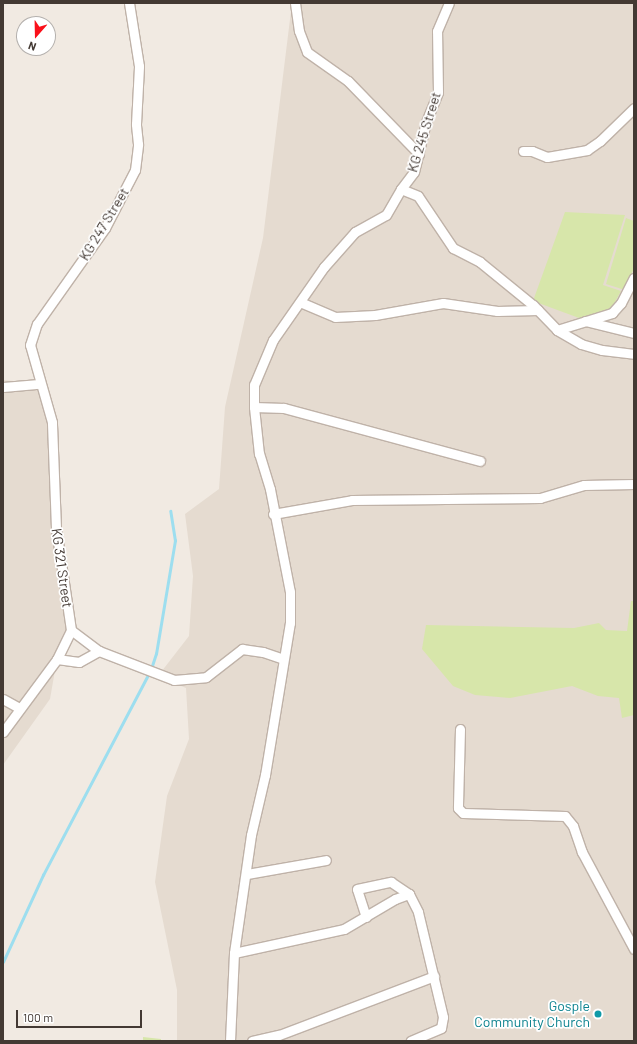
<!DOCTYPE html>
<html>
<head>
<meta charset="utf-8">
<style>
  body { margin:0 }
  #map { position:relative; width:637px; height:1044px; overflow:hidden; background:#f1eae2; font-family:Barlow,sans-serif }
  div>[style] { position:absolute }
  .residential>* { inset:0; background:#e5dbd0 }
  .green>* { inset:0; background:#d7e6aa }
  .stream>* { height:2.5px; margin:-1.25px; padding:0 1.25px; transform-origin:1.25px; border-radius:1.25px; background:#9ddeef }
  .roads { filter:drop-shadow(1px 0 #bfb2a8) drop-shadow(-1px 0 #bfb2a8) drop-shadow(0 1px #bfb2a8) drop-shadow(0 -1px #bfb2a8) }
  .street>* { height:9px; margin:-4.5px; padding:0 4.5px; transform-origin:4.5px; border-radius:4.5px; background:#fff }
  .dots>* { width:11px; height:11px; translate:-50% -50%; box-sizing:border-box; border:2px solid #fff; border-radius:50% }
  span { translate:-50% -50%; white-space:nowrap; text-align:center; line-height:1.15; -webkit-text-stroke:3.5px #fff; paint-order:stroke }
  .street-label { font-size:14px; color:#433933 }
  .culture-label { font-size:14px; color:#0d838f }
  .right { translate:-100% -50%; text-align:right }
  .frame { position:absolute; inset:0; border:4px solid #433933; pointer-events:none }
  .north { position:absolute; left:16px; top:16px; width:40px; height:40px; box-sizing:border-box; background:#fff; border:1px solid #b4b0ad; border-radius:50%; rotate:200deg; font-size:11px; font-weight:700; line-height:16px; text-align:center; color:#433933 }
  .north::after { content:''; display:block; margin:auto; width:14px; height:18px; background:#fa101a; clip-path:polygon(50% 0,100% 100%,50% 72%,0 100%) }
  .scale { position:absolute; left:16px; top:1010px; width:126px; height:18px; box-sizing:border-box; border:2px solid #433933; border-top:0; padding-left:5px; font-size:12px; line-height:14px; white-space:nowrap; color:#433933; -webkit-text-stroke:3px #fff; paint-order:stroke }
</style>
</head>
<body>
<div id="map">
  <div class="residential">
    <i style="clip-path:polygon(292px 3px,634px 3px,634px 1041px,177px 1041px,177px 990px,155px 882px,167px 796px,189px 739px,186px 688px,158px 676px,189px 636px,193px 576px,185px 514px,219px 489px,225px 407px,263px 238px)"></i>
    <i style="clip-path:polygon(3px 380px,36px 383px,52px 422px,56px 528px,69px 622px,57px 659px,50px 699px,3px 765px)"></i>
  </div>
  <div class="green">
    <i style="clip-path:polygon(565px 212px,625px 215px,603px 285px,621px 291px,610px 311px,579px 318px,533px 301px)"></i>
    <i style="clip-path:polygon(626px 218px,634px 221px,634px 268px,625px 290px,606px 284px)"></i>
    <i style="clip-path:polygon(631px 601px,634px 601px,634px 715px,622px 718px,619px 698px,598px 696px,572px 686px,510px 698px,475px 695px,453px 686px,422px 649px,426px 625px,574px 628px,599px 623px,606px 630px,627px 631px)"></i>
    <i style="clip-path:polygon(143px 1037px,161px 1039px,161px 1041px,143px 1041px)"></i>
  </div>
  <div class="stream">
    <i style="left:151px;top:669px;width:16px;rotate:-72deg"></i>
    <i style="left:156px;top:654px;width:115px;rotate:-80.5deg"></i>
    <i style="left:175px;top:541px;width:30px;rotate:-99deg"></i>
    <i style="left:3px;top:962px;width:96px;rotate:-65.3deg"></i>
    <i style="left:43px;top:875px;width:228px;rotate:-62.3deg"></i>
  </div>
  <div class="roads">
    <div class="street">
      <i style="left:295px;top:3px;width:28px;rotate:82deg"></i>
      <i style="left:299px;top:31px;width:22px;rotate:69deg"></i>
      <i style="left:307px;top:52px;width:50px;rotate:35.3deg"></i>
      <i style="left:348px;top:81px;width:102px;rotate:45.8deg"></i>
      <i style="left:523px;top:151px;width:9px"></i>
      <i style="left:532px;top:151px;width:16px;rotate:22deg"></i>
      <i style="left:547px;top:157px;width:41px;rotate:-9.9deg"></i>
      <i style="left:587px;top:150px;width:16px;rotate:-35deg"></i>
      <i style="left:600px;top:141px;width:47px;rotate:-44.1deg"></i>
      <i style="left:401px;top:189px;width:21px;rotate:-53deg"></i>
      <i style="left:414px;top:172px;width:51px;rotate:-76.5deg"></i>
      <i style="left:426px;top:122px;width:32px;rotate:-68deg"></i>
      <i style="left:438px;top:92px;width:61px;rotate:-90.9deg"></i>
      <i style="left:437px;top:31px;width:30px;rotate:-67deg"></i>
      <i style="left:300px;top:302px;width:38px;rotate:23deg"></i>
      <i style="left:335px;top:317px;width:40px;rotate:-2.9deg"></i>
      <i style="left:375px;top:315px;width:69px;rotate:-10deg"></i>
      <i style="left:443px;top:303px;width:55px;rotate:8.4deg"></i>
      <i style="left:497px;top:311px;width:41px;rotate:-1.4deg"></i>
      <i style="left:585px;top:321px;width:50px;rotate:13.8deg"></i>
      <i style="left:557px;top:330px;width:58px;rotate:-17.2deg"></i>
      <i style="left:612px;top:313px;width:13px;rotate:-48deg"></i>
      <i style="left:621px;top:303px;width:28px;rotate:-63deg"></i>
      <i style="left:3px;top:387px;width:36px;rotate:-5deg"></i>
      <i style="left:254px;top:407px;width:30px;rotate:2deg"></i>
      <i style="left:284px;top:408px;width:203px;rotate:15.1deg"></i>
      <i style="left:273px;top:514px;width:80px;rotate:-10deg"></i>
      <i style="left:352px;top:500px;width:188px;rotate:-0.6deg"></i>
      <i style="left:540px;top:498px;width:46px;rotate:-16.5deg"></i>
      <i style="left:584px;top:485px;width:50px;rotate:-1.1deg"></i>
      <i style="left:71px;top:630px;width:35px;rotate:37deg"></i>
      <i style="left:99px;top:651px;width:80px;rotate:21.1deg"></i>
      <i style="left:174px;top:680px;width:32px;rotate:-5deg"></i>
      <i style="left:206px;top:677px;width:46px;rotate:-37.9deg"></i>
      <i style="left:242px;top:649px;width:21px;rotate:8deg"></i>
      <i style="left:263px;top:652px;width:21px;rotate:19deg"></i>
      <i style="left:57px;top:659px;width:22px;rotate:8deg"></i>
      <i style="left:79px;top:662px;width:23px;rotate:-29deg"></i>
      <i style="left:3px;top:699px;width:18px;rotate:29deg"></i>
      <i style="left:460px;top:729px;width:79px;rotate:91.5deg"></i>
      <i style="left:458px;top:808px;width:7px;rotate:45deg"></i>
      <i style="left:463px;top:813px;width:102px;rotate:1.7deg"></i>
      <i style="left:565px;top:816px;width:13px;rotate:51deg"></i>
      <i style="left:573px;top:826px;width:28px;rotate:71deg"></i>
      <i style="left:582px;top:852px;width:110px;rotate:61.8deg"></i>
      <i style="left:3px;top:732px;width:91px;rotate:-53.5deg"></i>
      <i style="left:57px;top:659px;width:32px;rotate:-64deg"></i>
      <i style="left:71px;top:630px;width:103px;rotate:-98.4deg"></i>
      <i style="left:56px;top:528px;width:106px;rotate:-92.2deg"></i>
      <i style="left:52px;top:422px;width:80px;rotate:-105.9deg"></i>
      <i style="left:30px;top:345px;width:22px;rotate:-72deg"></i>
      <i style="left:37px;top:324px;width:118px;rotate:-54.7deg"></i>
      <i style="left:105px;top:228px;width:65px;rotate:-62.7deg"></i>
      <i style="left:135px;top:170px;width:26px;rotate:-83deg"></i>
      <i style="left:138px;top:144px;width:20px;rotate:-96deg"></i>
      <i style="left:136px;top:124px;width:58px;rotate:-87deg"></i>
      <i style="left:139px;top:66px;width:64px;rotate:-99deg"></i>
      <i style="left:247px;top:874px;width:80px;rotate:-10deg"></i>
      <i style="left:366px;top:917px;width:29px;rotate:-108deg"></i>
      <i style="left:357px;top:889px;width:35px;rotate:-12deg"></i>
      <i style="left:391px;top:882px;width:22px;rotate:34deg"></i>
      <i style="left:409px;top:894px;width:20px;rotate:63deg"></i>
      <i style="left:418px;top:912px;width:108px;rotate:76.6deg"></i>
      <i style="left:443px;top:1017px;width:11px;rotate:100deg"></i>
      <i style="left:441px;top:1028px;width:33px;rotate:157deg"></i>
      <i style="left:234px;top:953px;width:113px;rotate:-12.3deg"></i>
      <i style="left:344px;top:929px;width:59px;rotate:-30.5deg"></i>
      <i style="left:395px;top:899px;width:15px;rotate:-20deg"></i>
      <i style="left:230px;top:1041px;width:88px;rotate:-87.4deg"></i>
      <i style="left:234px;top:953px;width:119px;rotate:-81.8deg"></i>
      <i style="left:251px;top:835px;width:62px;rotate:-76.9deg"></i>
      <i style="left:265px;top:775px;width:154px;rotate:-80.7deg"></i>
      <i style="left:290px;top:623px;width:31px;rotate:-90deg"></i>
      <i style="left:290px;top:592px;width:105px;rotate:-101deg"></i>
      <i style="left:270px;top:489px;width:37px;rotate:-107deg"></i>
      <i style="left:259px;top:454px;width:47px;rotate:-96.1deg"></i>
      <i style="left:254px;top:407px;width:22px;rotate:-90deg"></i>
      <i style="left:254px;top:385px;width:49px;rotate:-67.1deg"></i>
      <i style="left:273px;top:340px;width:89px;rotate:-55.1deg"></i>
      <i style="left:324px;top:267px;width:47px;rotate:-48.5deg"></i>
      <i style="left:355px;top:232px;width:35px;rotate:-29deg"></i>
      <i style="left:386px;top:215px;width:30px;rotate:-60deg"></i>
      <i style="left:401px;top:189px;width:18px;rotate:22deg"></i>
      <i style="left:418px;top:196px;width:63px;rotate:56.1deg"></i>
      <i style="left:453px;top:248px;width:30px;rotate:27deg"></i>
      <i style="left:480px;top:262px;width:68px;rotate:39.1deg"></i>
      <i style="left:533px;top:305px;width:35px;rotate:46deg"></i>
      <i style="left:557px;top:330px;width:28px;rotate:30deg"></i>
      <i style="left:581px;top:344px;width:22px;rotate:16deg"></i>
      <i style="left:602px;top:350px;width:32px;rotate:7deg"></i>
      <i style="left:252px;top:1041px;width:28px;rotate:-13deg"></i>
      <i style="left:279px;top:1035px;width:166px;rotate:-20.8deg"></i>
    </div>
  </div>
  <div class="dots">
    <i style="left:598px;top:1014px;background:#0f9aa8"></i>
  </div>
  <div class="street-label">
    <span style="left:424px;top:132px;rotate:-73deg">KG 245 Street</span>
    <span style="left:104px;top:224px;rotate:-59deg">KG 247 Street</span>
    <span style="left:62px;top:568px;rotate:82deg">KG 321 Street</span>
  </div>
  <div class="culture-label">
    <span class="right" style="left:590px;top:1014px">Gosple<br>Community Church</span>
  </div>
  <div class="frame"></div>
  <div class="north">N</div>
  <div class="scale">100 m</div>
</div>
</body>
</html>
